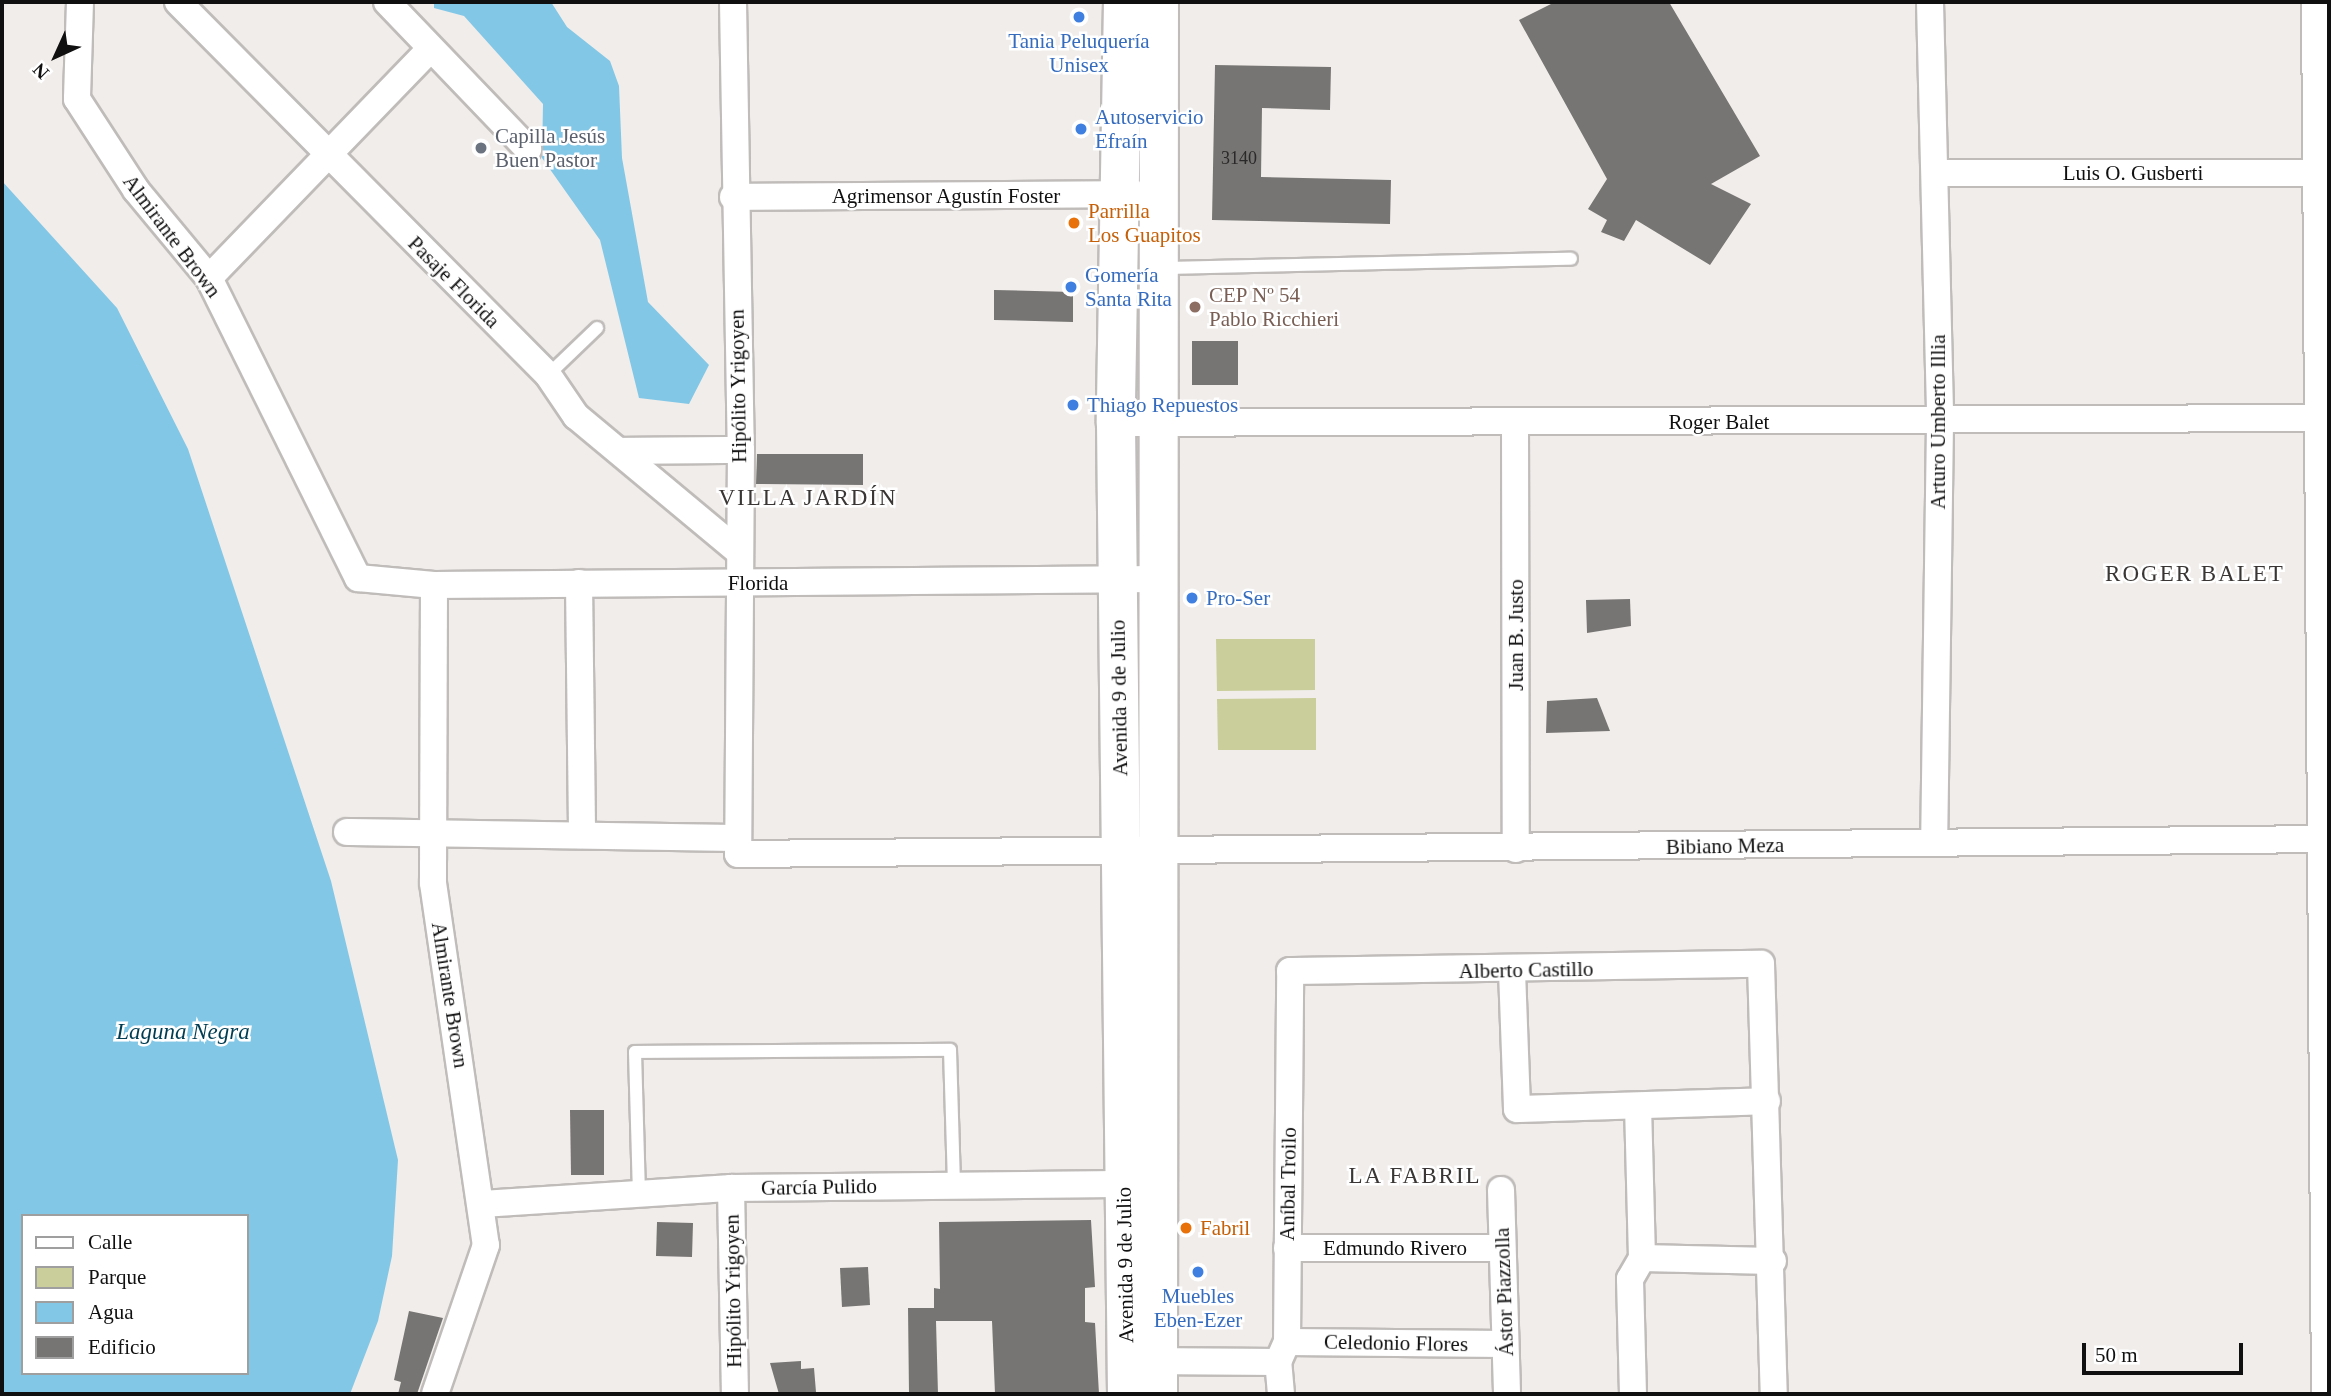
<!DOCTYPE html>
<html>
<head>
<meta charset="utf-8">
<style>
  body { margin:0 }
  #map { position:relative; width:2331px; height:1396px; overflow:hidden; background:#f0edeb; font-family:Georgia,serif }
  div>[style] { position:absolute }
  .green>* { inset:0; background:#c9ce9a }
  .water>* { inset:0; background:#83c7e6 }
  .building>* { inset:0; background:#777573 }
  .roads { filter:drop-shadow(2px 0 #bfbcba) drop-shadow(-2px 0 #bfbcba) drop-shadow(0 2px #bfbcba) drop-shadow(0 -2px #bfbcba) }
  .lane>* { height:12px; margin:-6px; padding:0 6px; transform-origin:6px; border-radius:6px; background:#fff }
  .street>* { height:26px; margin:-13px; padding:0 13px; transform-origin:13px; border-radius:13px; background:#fff }
  .primary>* { height:38px; margin:-19px; padding:0 19px; transform-origin:19px; border-radius:19px; background:#fff }
  .dots>* { width:19px; height:19px; translate:-50% -50%; box-sizing:border-box; border:4px solid #fff; border-radius:50% }
  span { translate:-50% -50%; white-space:nowrap; text-align:center; line-height:1.15; -webkit-text-stroke:5px #fff; paint-order:stroke }
  .number-label { font-size:18px; color:#2a2929 }
  .number-label span { -webkit-text-stroke-width:0 }
  .shop-label { font-size:21px; color:#366cbe }
  .left { translate:0 -50%; text-align:left }
  .worship-label { font-size:21px; color:#5b616d }
  .street-label { font-size:21px; color:#111010 }
  .food-label { font-size:21px; color:#c56008 }
  .education-label { font-size:21px; color:#785e54 }
  .neighbourhood-label { font-size:23px; color:#393635; letter-spacing:2px }
  .water-label { font-size:23px; color:#003d52; font-style:italic }
  .frame { position:absolute; inset:0; border:4px solid #111010; pointer-events:none }
  .legend { position:absolute; left:21px; top:1214px; width:228px; height:161px; box-sizing:border-box; background:#fff; border:2px solid #a09f9f; margin:0; padding:9px 12px; list-style:none; font-size:21px; color:#111010 }
  .legend li { display:flex; align-items:center; gap:14px; height:35px }
  .legend b { width:35px; border:2px solid #a09f9f }
  .north { position:absolute; left:21px; top:21px; width:70px; height:70px; -webkit-text-stroke:5px #fff; paint-order:stroke; rotate:225deg; font-size:19px; font-weight:700; line-height:28px; text-align:center; color:#111010 }
  .north::after { content:''; display:block; margin:auto; width:24px; height:32px; background:#111010; clip-path:polygon(50% 0,100% 100%,50% 72%,0 100%) }
  .scale { position:absolute; left:2082px; top:1343px; width:161px; height:32px; box-sizing:border-box; border:4px solid #111010; border-top:0; padding-left:9px; font-size:21px; line-height:24px; white-space:nowrap; color:#111010; -webkit-text-stroke:5px #fff; paint-order:stroke }
</style>
</head>
<body>
<div id="map">
  <div class="green">
    <i style="clip-path:polygon(1130px 232px,1145px 232px,1145px 391px,1131px 391px)"></i>
    <i style="clip-path:polygon(1131px 450px,1146px 450px,1146px 550px,1131px 551px)"></i>
    <i style="clip-path:polygon(1216px 639px,1315px 639px,1315px 690px,1217px 691px)"></i>
    <i style="clip-path:polygon(1316px 698px,1316px 750px,1218px 750px,1217px 699px)"></i>
  </div>
  <div class="water">
    <i style="clip-path:polygon(434px 2px,551px 2px,567px 27px,610px 61px,619px 86px,622px 158px,648px 302px,709px 365px,689px 404px,639px 398px,600px 240px,542px 158px,543px 104px,464px 16px,434px 8px)"></i>
    <i style="clip-path:polygon(evenodd,2px 181px,117px 308px,188px 449px,331px 881px,398px 1160px,392px 1256px,378px 1321px,350px 1394px,2px 1394px,2px 181px,23px 1216px,247px 1216px,247px 1373px,23px 1373px,23px 1216px)"></i>
  </div>
  <div class="building">
    <i style="clip-path:polygon(1555px 2px,1669px 2px,1760px 156px,1711px 184px,1751px 204px,1710px 265px,1636px 220px,1624px 241px,1601px 232px,1607px 220px,1588px 209px,1607px 179px,1519px 20px)"></i>
    <i style="clip-path:polygon(1215px 65px,1331px 67px,1330px 110px,1262px 108px,1261px 177px,1391px 180px,1390px 224px,1212px 220px)"></i>
    <i style="clip-path:polygon(994px 290px,1073px 292px,1073px 322px,994px 320px)"></i>
    <i style="clip-path:polygon(1192px 341px,1238px 341px,1238px 385px,1192px 385px)"></i>
    <i style="clip-path:polygon(757px 454px,863px 454px,863px 485px,756px 484px)"></i>
    <i style="clip-path:polygon(1630px 599px,1631px 626px,1587px 633px,1586px 600px)"></i>
    <i style="clip-path:polygon(1597px 698px,1610px 731px,1546px 733px,1547px 701px)"></i>
    <i style="clip-path:polygon(570px 1110px,604px 1110px,604px 1175px,571px 1175px)"></i>
    <i style="clip-path:polygon(1091px 1220px,1095px 1287px,1085px 1288px,1085px 1322px,1095px 1323px,1099px 1394px,995px 1394px,992px 1321px,936px 1321px,938px 1394px,909px 1394px,908px 1308px,934px 1308px,934px 1288px,940px 1289px,939px 1222px)"></i>
    <i style="clip-path:polygon(657px 1222px,693px 1223px,692px 1257px,656px 1256px)"></i>
    <i style="clip-path:polygon(868px 1267px,870px 1305px,842px 1307px,840px 1268px)"></i>
    <i style="clip-path:polygon(409px 1311px,443px 1318px,417px 1394px,398px 1394px,401px 1382px,394px 1380px)"></i>
    <i style="clip-path:polygon(801px 1361px,801px 1369px,814px 1368px,816px 1392px,779px 1394px,770px 1363px)"></i>
  </div>
  <div class="roads">
    <div class="lane">
      <i style="left:1162px;top:268px;width:409px;rotate:-1.3deg"></i>
      <i style="left:548px;top:375px;width:68px;rotate:-43.8deg"></i>
      <i style="left:639px;top:1195px;width:143px;rotate:-91.6deg"></i>
      <i style="left:635px;top:1052px;width:315px;rotate:-0.4deg"></i>
      <i style="left:950px;top:1050px;width:135px;rotate:88.3deg"></i>
    </div>
    <div class="street">
      <i style="left:80px;top:2px;width:97px;rotate:91.8deg"></i>
      <i style="left:77px;top:99px;width:108px;rotate:57deg"></i>
      <i style="left:136px;top:190px;width:114px;rotate:50.3deg"></i>
      <i style="left:209px;top:278px;width:335px;rotate:63.6deg"></i>
      <i style="left:358px;top:578px;width:76px;rotate:5.3deg"></i>
      <i style="left:434px;top:585px;width:725px;rotate:-0.47deg"></i>
      <i style="left:178px;top:2px;width:525px;rotate:45.23deg"></i>
      <i style="left:548px;top:375px;width:50px;rotate:55.7deg"></i>
      <i style="left:576px;top:416px;width:211px;rotate:39.8deg"></i>
      <i style="left:387px;top:2px;width:204px;rotate:46.2deg"></i>
      <i style="left:733px;top:2px;width:448px;rotate:89deg"></i>
      <i style="left:741px;top:450px;width:404px;rotate:90.4deg"></i>
      <i style="left:738px;top:854px;width:1591px;rotate:-0.54deg"></i>
      <i style="left:1930px;top:2px;width:421px;rotate:88.6deg"></i>
      <i style="left:1940px;top:423px;width:419px;rotate:90.8deg"></i>
      <i style="left:2315px;top:2px;width:1392px;rotate:89.59deg"></i>
      <i style="left:1936px;top:173px;width:393px"></i>
      <i style="left:733px;top:197px;width:403px;rotate:-0.4deg"></i>
      <i style="left:209px;top:278px;width:315px;rotate:-46deg"></i>
      <i style="left:1515px;top:422px;width:427px;rotate:89.9deg"></i>
      <i style="left:1116px;top:423px;width:1207px;rotate:-0.24deg"></i>
      <i style="left:624px;top:451px;width:117px;rotate:-0.5deg"></i>
      <i style="left:579px;top:583px;width:252px;rotate:89.3deg"></i>
      <i style="left:434px;top:585px;width:298px;rotate:90.2deg"></i>
      <i style="left:433px;top:883px;width:366px;rotate:81.7deg"></i>
      <i style="left:486px;top:1245px;width:157px;rotate:108.9deg"></i>
      <i style="left:347px;top:832px;width:391px;rotate:0.9deg"></i>
      <i style="left:1512px;top:971px;width:138px;rotate:87.9deg"></i>
      <i style="left:1517px;top:1109px;width:250px;rotate:-1.8deg"></i>
      <i style="left:731px;top:1188px;width:206px;rotate:88.9deg"></i>
      <i style="left:1501px;top:1190px;width:204px;rotate:88.3deg"></i>
      <i style="left:482px;top:1204px;width:250px;rotate:-3.7deg"></i>
      <i style="left:731px;top:1188px;width:410px;rotate:-0.6deg"></i>
      <i style="left:1287px;top:1248px;width:215px"></i>
      <i style="left:1642px;top:1258px;width:131px;rotate:1.3deg"></i>
      <i style="left:1287px;top:1342px;width:218px;rotate:0.5deg"></i>
      <i style="left:1142px;top:1361px;width:136px;rotate:0.4deg"></i>
      <i style="left:1281px;top:1394px;width:32px;rotate:-95deg"></i>
      <i style="left:1278px;top:1362px;width:22px;rotate:-66deg"></i>
      <i style="left:1287px;top:1342px;width:371px;rotate:-89.5deg"></i>
      <i style="left:1290px;top:971px;width:471px;rotate:-0.9deg"></i>
      <i style="left:1761px;top:964px;width:430px;rotate:88.3deg"></i>
      <i style="left:1633px;top:1394px;width:115px;rotate:-91.5deg"></i>
      <i style="left:1630px;top:1279px;width:24px;rotate:-60deg"></i>
      <i style="left:1642px;top:1258px;width:152px;rotate:-91.5deg"></i>
    </div>
    <div class="primary">
      <i style="left:1123px;top:2px;width:421px;rotate:91deg"></i>
      <i style="left:1116px;top:423px;width:971px;rotate:89.35deg"></i>
      <i style="left:1158px;top:1394px;width:1392px;rotate:-89.96deg"></i>
    </div>
  </div>
  <div class="dots">
    <i style="left:1079px;top:17px;background:#3f7fe0"></i>
    <i style="left:1081px;top:129px;background:#3f7fe0"></i>
    <i style="left:481px;top:148px;background:#6b7280"></i>
    <i style="left:1074px;top:223px;background:#e8710a"></i>
    <i style="left:1071px;top:287px;background:#3f7fe0"></i>
    <i style="left:1195px;top:307px;background:#8d6e63"></i>
    <i style="left:1073px;top:405px;background:#3f7fe0"></i>
    <i style="left:1192px;top:598px;background:#3f7fe0"></i>
    <i style="left:1186px;top:1228px;background:#e8710a"></i>
    <i style="left:1198px;top:1272px;background:#3f7fe0"></i>
  </div>
  <div class="number-label">
    <span style="left:1239px;top:158px">3140</span>
  </div>
  <div class="shop-label">
    <span style="left:1079px;top:53px">Tania Peluquería<br>Unisex</span>
    <span class="left" style="left:1095px;top:129px">Autoservicio<br>Efraín</span>
    <span class="left" style="left:1085px;top:287px">Gomería<br>Santa Rita</span>
    <span class="left" style="left:1087px;top:405px">Thiago Repuestos</span>
    <span class="left" style="left:1206px;top:598px">Pro-Ser</span>
    <span style="left:1198px;top:1308px">Muebles<br>Eben-Ezer</span>
  </div>
  <div class="worship-label">
    <span class="left" style="left:495px;top:148px">Capilla Jesús<br>Buen Pastor</span>
  </div>
  <div class="street-label">
    <span style="left:2133px;top:173px">Luis O. Gusberti</span>
    <span style="left:946px;top:196px">Agrimensor Agustín Foster</span>
    <span style="left:172px;top:236px;rotate:53deg">Almirante Brown</span>
    <span style="left:454px;top:282px;rotate:45deg">Pasaje Florida</span>
    <span style="left:738px;top:386px;rotate:-91deg">Hipólito Yrigoyen</span>
    <span style="left:1719px;top:422px">Roger Balet</span>
    <span style="left:1938px;top:422px;rotate:-90deg">Arturo Umberto Illia</span>
    <span style="left:758px;top:583px">Florida</span>
    <span style="left:1516px;top:635px;rotate:-90deg">Juan B. Justo</span>
    <span style="left:1119px;top:698px;rotate:-91deg">Avenida 9 de Julio</span>
    <span style="left:1725px;top:846px;rotate:-1deg">Bibiano Meza</span>
    <span style="left:1526px;top:970px;rotate:-1deg">Alberto Castillo</span>
    <span style="left:450px;top:995px;rotate:81deg">Almirante Brown</span>
    <span style="left:1288px;top:1184px;rotate:-89deg">Aníbal Troilo</span>
    <span style="left:819px;top:1187px;rotate:-1deg">García Pulido</span>
    <span style="left:1395px;top:1248px">Edmundo Rivero</span>
    <span style="left:1125px;top:1265px;rotate:-91deg">Avenida 9 de Julio</span>
    <span style="left:733px;top:1291px;rotate:-91deg">Hipólito Yrigoyen</span>
    <span style="left:1504px;top:1292px;rotate:-92deg">Ástor Piazzolla</span>
    <span style="left:1396px;top:1343px;rotate:1deg">Celedonio Flores</span>
  </div>
  <div class="food-label">
    <span class="left" style="left:1088px;top:223px">Parrilla<br>Los Guapitos</span>
    <span class="left" style="left:1200px;top:1228px">Fabril</span>
  </div>
  <div class="education-label">
    <span class="left" style="left:1209px;top:307px">CEP Nº 54<br>Pablo Ricchieri</span>
  </div>
  <div class="neighbourhood-label">
    <span style="left:808px;top:498px">VILLA JARDÍN</span>
    <span style="left:2195px;top:574px">ROGER BALET</span>
    <span style="left:1415px;top:1176px">LA FABRIL</span>
  </div>
  <div class="water-label">
    <span style="left:183px;top:1032px">Laguna Negra</span>
  </div>
  <div class="frame"></div>
  <ul class="legend">
  <li><b style="height:9px;background:#fff"></b>Calle</li>
  <li><b style="height:19px;background:#c9ce9a"></b>Parque</li>
  <li><b style="height:19px;background:#83c7e6"></b>Agua</li>
  <li><b style="height:19px;background:#777573"></b>Edificio</li>
  </ul>
  <div class="north">N</div>
  <div class="scale">50 m</div>
</div>
</body>
</html>
